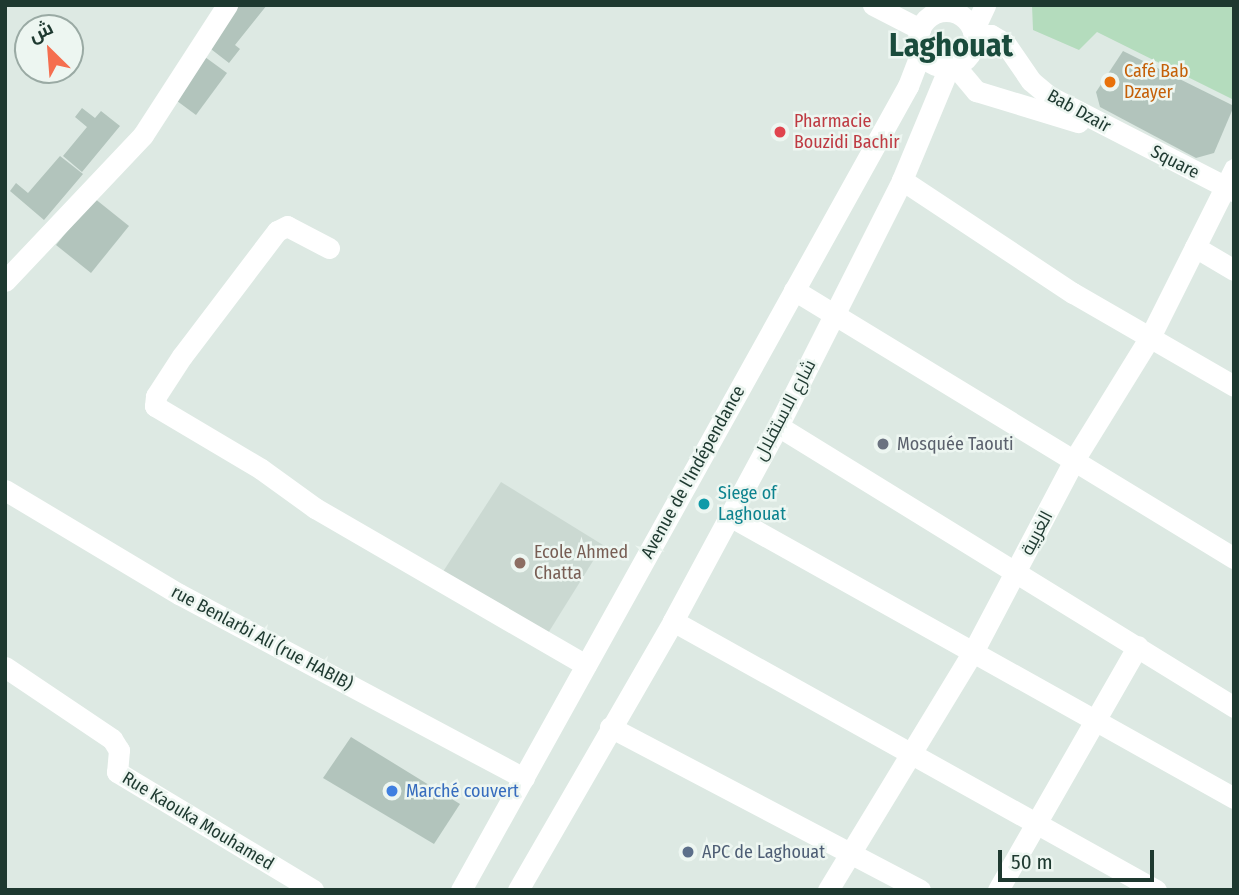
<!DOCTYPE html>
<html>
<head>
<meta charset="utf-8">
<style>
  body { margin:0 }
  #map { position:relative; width:1239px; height:895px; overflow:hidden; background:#dde9e3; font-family:"Fira Sans Condensed",Cairo,sans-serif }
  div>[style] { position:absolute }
  .built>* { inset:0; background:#cbd9d2 }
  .green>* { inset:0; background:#b4dcbd }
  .building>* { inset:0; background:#b2c4bc }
  .street>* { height:21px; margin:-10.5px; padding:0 10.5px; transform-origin:10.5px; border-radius:10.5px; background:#fff }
  .secondary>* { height:21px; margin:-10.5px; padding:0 10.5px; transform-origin:10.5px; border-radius:10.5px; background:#fff }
  .secondary>.ring { margin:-10.5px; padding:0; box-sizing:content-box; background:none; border:21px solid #fff; border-radius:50% }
  .dots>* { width:19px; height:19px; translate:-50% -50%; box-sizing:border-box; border:4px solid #edf6f1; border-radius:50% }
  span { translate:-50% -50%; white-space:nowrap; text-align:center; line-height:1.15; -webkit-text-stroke:5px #edf6f1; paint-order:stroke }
  .food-label { font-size:18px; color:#c56008 }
  .left { translate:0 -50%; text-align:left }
  .street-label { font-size:18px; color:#1e3930 }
  .health-label { font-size:18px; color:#be3a42 }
  .worship-label { font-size:18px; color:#5b616d }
  .culture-label { font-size:18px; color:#0d838f }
  .education-label { font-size:18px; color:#785e54 }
  .shop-label { font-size:18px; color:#366cbe }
  .service-label { font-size:18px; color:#4e5e75 }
  .town-label { font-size:32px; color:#1a4b3c; font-weight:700 }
  .frame { position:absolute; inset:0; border:7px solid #1e3930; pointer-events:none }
  .north { position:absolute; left:14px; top:14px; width:70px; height:70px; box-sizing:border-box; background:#edf6f1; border:2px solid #9aaaa4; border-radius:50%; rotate:335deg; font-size:19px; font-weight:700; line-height:28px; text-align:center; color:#1e3930 }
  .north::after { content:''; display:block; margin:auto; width:24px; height:32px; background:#f56e4f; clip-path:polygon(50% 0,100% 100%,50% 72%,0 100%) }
  .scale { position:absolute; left:998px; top:850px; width:156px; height:32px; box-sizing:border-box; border:4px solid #1e3930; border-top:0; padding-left:9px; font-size:21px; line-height:24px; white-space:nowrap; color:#1e3930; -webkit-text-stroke:5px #edf6f1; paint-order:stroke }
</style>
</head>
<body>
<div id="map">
  <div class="built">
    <i style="clip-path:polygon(501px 482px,603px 545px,540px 646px,437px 581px)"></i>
  </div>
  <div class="green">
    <i style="clip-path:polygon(1032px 5px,1234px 5px,1234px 100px,1097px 32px,1079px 50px,1033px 30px)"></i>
  </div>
  <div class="building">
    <i style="clip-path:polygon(234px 5px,267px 5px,235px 45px,240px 49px,229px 63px,207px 46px)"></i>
    <i style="clip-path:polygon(1123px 51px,1234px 106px,1214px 153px,1196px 158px,1100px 107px,1096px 92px)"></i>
    <i style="clip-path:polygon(205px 57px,227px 73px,196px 115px,173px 98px)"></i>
    <i style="clip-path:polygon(82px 108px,95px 118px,101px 111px,120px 126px,82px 172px,63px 156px,87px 127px,75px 117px)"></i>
    <i style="clip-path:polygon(60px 156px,83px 174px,44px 220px,10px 191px,16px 183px,28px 193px)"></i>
    <i style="clip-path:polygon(94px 198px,129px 226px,91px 273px,56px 245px)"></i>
    <i style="clip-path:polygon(351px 737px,460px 804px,434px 844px,323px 778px)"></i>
  </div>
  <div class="street">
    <i style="left:902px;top:180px;width:205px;rotate:33.5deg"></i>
    <i style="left:1073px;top:293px;width:186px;rotate:30deg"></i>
    <i style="left:1195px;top:247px;width:45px;rotate:30.5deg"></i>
    <i style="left:329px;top:248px;width:47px;rotate:-152.4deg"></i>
    <i style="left:287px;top:226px;width:11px;rotate:153deg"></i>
    <i style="left:277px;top:231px;width:157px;rotate:127.2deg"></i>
    <i style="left:182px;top:356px;width:48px;rotate:123deg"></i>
    <i style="left:156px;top:396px;width:10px;rotate:96deg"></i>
    <i style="left:155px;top:406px;width:123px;rotate:30.7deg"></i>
    <i style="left:261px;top:469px;width:67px;rotate:35.8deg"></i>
    <i style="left:315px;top:508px;width:313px;rotate:30.1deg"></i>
    <i style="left:5px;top:281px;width:201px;rotate:-46.6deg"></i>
    <i style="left:143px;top:135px;width:155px;rotate:-57.1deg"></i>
    <i style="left:794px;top:290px;width:515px;rotate:31.35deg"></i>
    <i style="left:778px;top:426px;width:536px;rotate:31.64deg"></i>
    <i style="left:5px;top:490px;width:203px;rotate:30.9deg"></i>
    <i style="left:179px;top:594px;width:391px;rotate:28.1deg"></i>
    <i style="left:728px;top:515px;width:580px;rotate:29.22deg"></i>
    <i style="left:673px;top:621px;width:553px;rotate:29.12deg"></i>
    <i style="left:5px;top:667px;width:129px;rotate:33.9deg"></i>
    <i style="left:112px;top:739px;width:13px;rotate:58deg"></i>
    <i style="left:119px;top:750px;width:22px;rotate:95deg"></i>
    <i style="left:117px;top:772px;width:229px;rotate:31deg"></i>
    <i style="left:610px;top:727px;width:350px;rotate:27.7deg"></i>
    <i style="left:828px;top:890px;width:281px;rotate:-58.7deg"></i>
    <i style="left:974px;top:650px;width:215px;rotate:-62.2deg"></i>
    <i style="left:1074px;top:460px;width:145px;rotate:-58.3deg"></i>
    <i style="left:1150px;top:337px;width:188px;rotate:-63.4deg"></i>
    <i style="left:998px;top:890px;width:281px;rotate:-60.2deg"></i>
  </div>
  <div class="secondary">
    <i style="left:873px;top:5px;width:53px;rotate:27.1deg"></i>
    <i class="ring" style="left:918px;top:11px;width:35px;height:35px"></i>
    <i style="left:973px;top:31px;width:29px;rotate:-65deg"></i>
    <i style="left:974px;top:35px;width:17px"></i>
    <i style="left:991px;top:35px;width:16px;rotate:30deg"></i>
    <i style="left:1005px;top:43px;width:46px;rotate:55.6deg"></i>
    <i style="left:1031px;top:81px;width:23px;rotate:40deg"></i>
    <i style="left:1049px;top:96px;width:208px;rotate:27.2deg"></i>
    <i style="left:955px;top:66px;width:33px;rotate:50deg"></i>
    <i style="left:976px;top:91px;width:107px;rotate:16.9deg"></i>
    <i style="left:461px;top:890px;width:920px;rotate:-60.93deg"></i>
    <i style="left:908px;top:86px;width:36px;rotate:-69deg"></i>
    <i style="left:518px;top:890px;width:310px;rotate:-60deg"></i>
    <i style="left:673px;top:621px;width:221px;rotate:-61.7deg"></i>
    <i style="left:778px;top:426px;width:275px;rotate:-63.2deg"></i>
    <i style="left:902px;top:180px;width:122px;rotate:-67.4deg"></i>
  </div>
  <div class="dots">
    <i style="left:1110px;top:82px;background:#e8710a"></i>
    <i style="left:780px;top:132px;background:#e0444e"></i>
    <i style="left:883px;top:444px;background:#6b7280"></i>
    <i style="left:704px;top:504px;background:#0f9aa8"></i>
    <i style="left:520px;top:563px;background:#8d6e63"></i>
    <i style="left:392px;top:791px;background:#3f7fe0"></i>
    <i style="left:688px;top:852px;background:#5c6f8a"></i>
  </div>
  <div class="food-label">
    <span class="left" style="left:1124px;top:82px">Café Bab<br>Dzayer</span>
  </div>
  <div class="street-label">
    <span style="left:1079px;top:111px;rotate:29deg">Bab Dzair</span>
    <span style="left:1175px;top:162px;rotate:27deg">Square</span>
    <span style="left:785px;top:410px;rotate:-62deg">شارع الاستقلال</span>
    <span style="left:693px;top:472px;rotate:-61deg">Avenue de l'Indépendance</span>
    <span style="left:1037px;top:533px;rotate:-62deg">الغربية</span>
    <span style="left:262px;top:638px;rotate:28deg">rue Benlarbi Ali (rue HABIB)</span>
    <span style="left:198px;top:821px;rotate:31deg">Rue Kaouka Mouhamed</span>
  </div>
  <div class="health-label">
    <span class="left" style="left:794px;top:132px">Pharmacie<br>Bouzidi Bachir</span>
  </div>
  <div class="worship-label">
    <span class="left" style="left:897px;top:444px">Mosquée Taouti</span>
  </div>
  <div class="culture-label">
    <span class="left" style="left:718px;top:504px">Siege of<br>Laghouat</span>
  </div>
  <div class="education-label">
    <span class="left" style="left:534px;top:563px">Ecole Ahmed<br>Chatta</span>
  </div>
  <div class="shop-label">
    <span class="left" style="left:406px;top:791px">Marché couvert</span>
  </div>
  <div class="service-label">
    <span class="left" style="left:702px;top:852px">APC de Laghouat</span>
  </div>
  <div class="town-label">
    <span style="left:951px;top:45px">Laghouat</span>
  </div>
  <div class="frame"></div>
  <div class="north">ش</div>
  <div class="scale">50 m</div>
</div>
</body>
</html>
